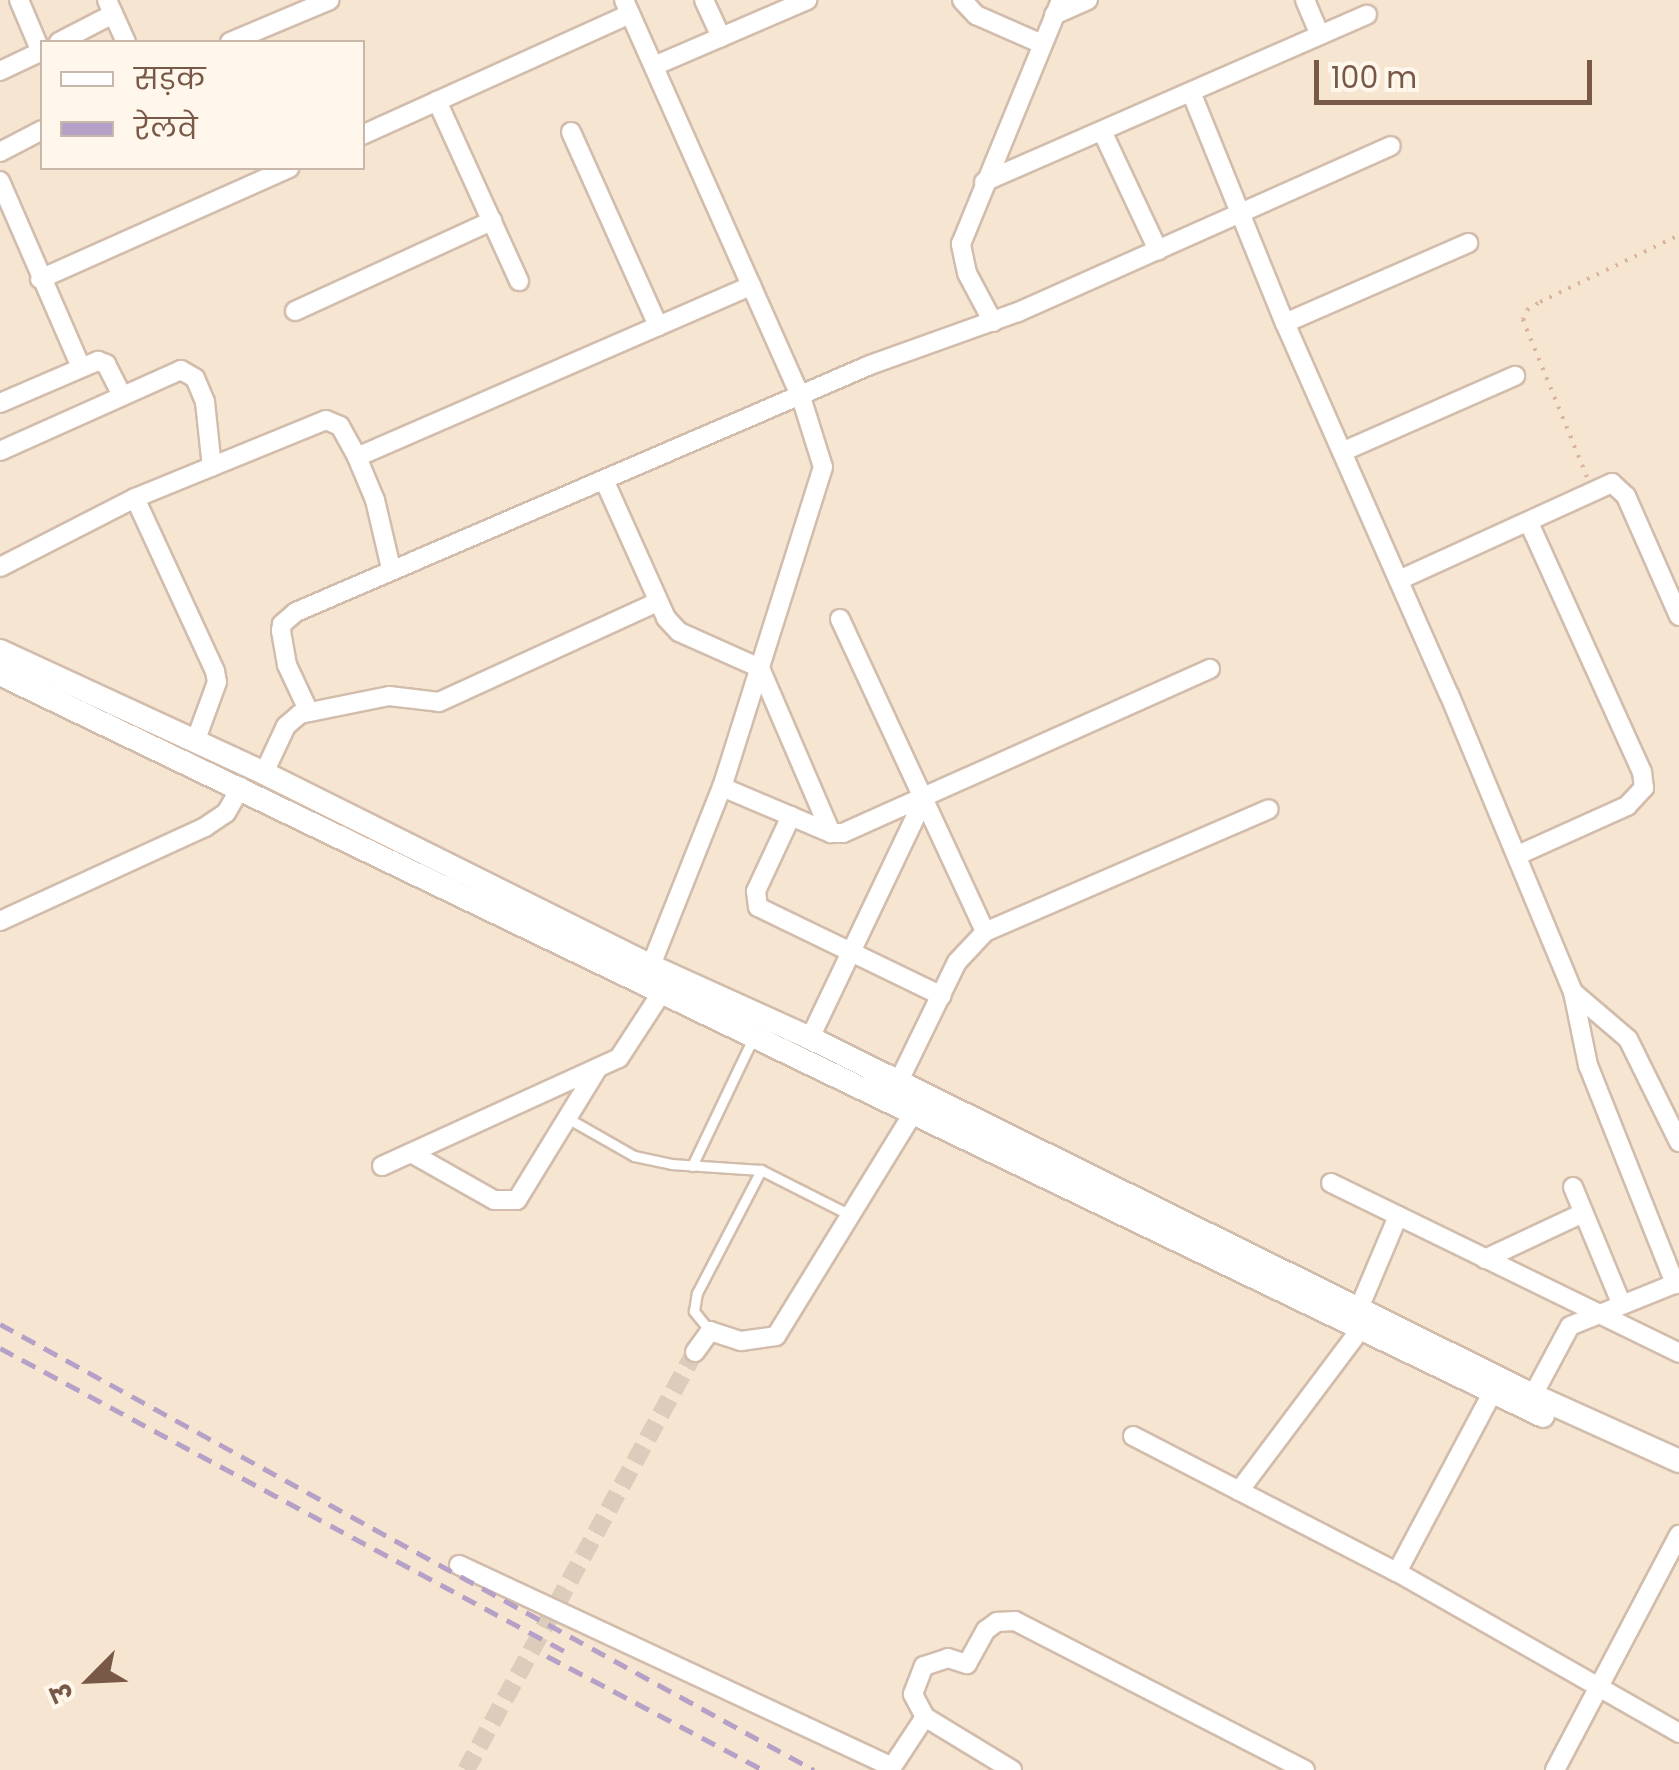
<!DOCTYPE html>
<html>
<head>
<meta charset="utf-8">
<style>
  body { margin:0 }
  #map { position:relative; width:1679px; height:1770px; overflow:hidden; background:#fef3e3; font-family:Poppins,"Noto Sans Devanagari",sans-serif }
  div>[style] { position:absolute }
  .residential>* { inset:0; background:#f6e5d1 }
  .minor-tunnel>* { height:18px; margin-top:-9px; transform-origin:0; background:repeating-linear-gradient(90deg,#dcccbc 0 18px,transparent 0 27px) }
  .path>* { height:4px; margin-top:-2px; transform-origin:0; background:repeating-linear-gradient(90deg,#dab39c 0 2.5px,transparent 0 10.5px) }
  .roads { filter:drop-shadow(2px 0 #d2bcab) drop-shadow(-2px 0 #d2bcab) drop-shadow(0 2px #d2bcab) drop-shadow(0 -2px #d2bcab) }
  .service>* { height:9px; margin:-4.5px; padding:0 4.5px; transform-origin:4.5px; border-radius:4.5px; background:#fff }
  .minor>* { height:18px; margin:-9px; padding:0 9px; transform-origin:9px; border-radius:9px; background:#fff }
  .tertiary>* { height:22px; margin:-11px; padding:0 11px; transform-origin:11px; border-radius:11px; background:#fff }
  .rail>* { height:5px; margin-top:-2.5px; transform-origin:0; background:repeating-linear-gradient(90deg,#b5a1c8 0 15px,transparent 0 25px) }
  span { translate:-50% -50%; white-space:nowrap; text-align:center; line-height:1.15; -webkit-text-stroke:8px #fff7eb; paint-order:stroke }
  .legend { position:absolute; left:40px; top:40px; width:325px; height:130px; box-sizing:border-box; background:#fff7eb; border:2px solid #c9b7a9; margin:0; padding:12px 18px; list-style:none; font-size:30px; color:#785847 }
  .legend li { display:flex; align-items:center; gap:20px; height:50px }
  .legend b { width:50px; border:2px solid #c9b7a9 }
  .north { position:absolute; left:40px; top:1630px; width:100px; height:100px; -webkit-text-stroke:8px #fff7eb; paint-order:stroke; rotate:246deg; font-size:28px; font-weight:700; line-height:40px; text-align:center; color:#785847 }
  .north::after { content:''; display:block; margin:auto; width:35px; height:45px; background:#785847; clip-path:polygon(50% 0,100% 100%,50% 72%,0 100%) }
  .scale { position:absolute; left:1314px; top:60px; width:278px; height:45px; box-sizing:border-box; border:5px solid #785847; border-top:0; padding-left:12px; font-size:30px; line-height:35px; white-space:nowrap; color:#785847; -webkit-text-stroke:8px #fff7eb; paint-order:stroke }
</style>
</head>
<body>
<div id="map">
  <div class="residential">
    <i style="clip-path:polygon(evenodd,0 0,1679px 0,1679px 1770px,0 1770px,0 0,42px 42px,362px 42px,362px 168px,42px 168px,42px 42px)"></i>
  </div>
  <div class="minor-tunnel">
    <i style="left:466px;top:1770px;width:477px;rotate:-61.3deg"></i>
  </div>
  <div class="path">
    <i style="left:1587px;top:477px;width:170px;rotate:-112.2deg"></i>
    <i style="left:1523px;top:320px;width:11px;rotate:-68deg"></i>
    <i style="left:1527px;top:310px;width:15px;rotate:-32deg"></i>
    <i style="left:1540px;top:302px;width:154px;rotate:-25.7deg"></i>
  </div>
  <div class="roads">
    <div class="service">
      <i style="left:569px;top:1119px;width:75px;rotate:29.6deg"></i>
      <i style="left:634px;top:1156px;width:38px;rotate:12deg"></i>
      <i style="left:671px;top:1164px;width:90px;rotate:3.8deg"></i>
      <i style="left:761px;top:1170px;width:100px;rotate:26.8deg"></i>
      <i style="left:692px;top:1166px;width:142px;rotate:-64.5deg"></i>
      <i style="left:710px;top:1331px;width:26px;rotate:-129deg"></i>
      <i style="left:694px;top:1311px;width:18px;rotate:-81deg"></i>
      <i style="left:697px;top:1293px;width:139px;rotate:-62.5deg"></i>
    </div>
    <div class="minor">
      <i style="left:19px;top:0;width:56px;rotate:67.1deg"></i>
      <i style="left:107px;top:0;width:46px;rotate:65.7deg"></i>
      <i style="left:624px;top:0;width:435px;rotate:66deg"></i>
      <i style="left:801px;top:397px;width:73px;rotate:72.6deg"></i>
      <i style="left:823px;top:467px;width:336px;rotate:107.5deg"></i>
      <i style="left:722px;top:787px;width:202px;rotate:111.7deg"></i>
      <i style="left:704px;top:0;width:41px;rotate:65.3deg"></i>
      <i style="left:962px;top:0;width:21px;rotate:47deg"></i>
      <i style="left:976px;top:15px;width:72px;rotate:23.7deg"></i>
      <i style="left:1305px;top:0;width:38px;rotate:67deg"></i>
      <i style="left:1054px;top:15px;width:37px;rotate:-24deg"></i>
      <i style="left:59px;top:42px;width:61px;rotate:-27.4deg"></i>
      <i style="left:230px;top:42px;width:108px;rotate:-22.8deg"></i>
      <i style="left:654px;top:66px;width:167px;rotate:-23.3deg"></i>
      <i style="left:0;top:71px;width:47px;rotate:-25.5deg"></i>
      <i style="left:1191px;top:92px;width:249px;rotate:67.9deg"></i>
      <i style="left:1285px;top:323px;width:406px;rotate:66.2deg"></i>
      <i style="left:1449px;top:694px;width:323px;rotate:67.4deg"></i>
      <i style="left:1573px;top:992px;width:72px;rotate:40.5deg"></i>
      <i style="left:1628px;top:1039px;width:115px;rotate:63.7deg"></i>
      <i style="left:437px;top:101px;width:198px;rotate:65.5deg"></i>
      <i style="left:1102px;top:131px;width:132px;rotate:64.8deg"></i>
      <i style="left:571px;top:132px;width:213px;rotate:65.8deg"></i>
      <i style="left:362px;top:135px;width:294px;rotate:-24.3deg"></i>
      <i style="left:0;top:152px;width:47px;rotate:-27.6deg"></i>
      <i style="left:0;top:181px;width:203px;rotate:66.5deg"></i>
      <i style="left:984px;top:182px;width:418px;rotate:-23.6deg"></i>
      <i style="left:40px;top:279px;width:273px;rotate:-24deg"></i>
      <i style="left:295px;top:311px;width:217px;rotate:-24.6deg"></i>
      <i style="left:993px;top:322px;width:55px;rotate:-118deg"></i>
      <i style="left:967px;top:273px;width:30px;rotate:-102deg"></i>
      <i style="left:961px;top:244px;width:264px;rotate:-67.7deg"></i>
      <i style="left:1285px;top:323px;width:200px;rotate:-23.6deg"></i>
      <i style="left:0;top:403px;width:107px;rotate:-23.2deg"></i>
      <i style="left:98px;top:361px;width:9px;rotate:21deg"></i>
      <i style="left:106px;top:364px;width:35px;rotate:63deg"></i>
      <i style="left:0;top:451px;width:198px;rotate:-24.1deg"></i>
      <i style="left:181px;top:370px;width:16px;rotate:30deg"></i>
      <i style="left:195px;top:378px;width:26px;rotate:67deg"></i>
      <i style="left:205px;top:402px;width:65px;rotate:83.9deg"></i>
      <i style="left:1344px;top:451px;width:187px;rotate:-23.7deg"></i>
      <i style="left:357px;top:457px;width:430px;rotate:-23.5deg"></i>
      <i style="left:605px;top:482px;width:149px;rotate:65.8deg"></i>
      <i style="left:666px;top:618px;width:19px;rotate:47deg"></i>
      <i style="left:679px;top:632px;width:89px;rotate:24deg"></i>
      <i style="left:760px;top:668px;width:180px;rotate:66.7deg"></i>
      <i style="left:135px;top:498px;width:191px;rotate:65.2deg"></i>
      <i style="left:215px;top:671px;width:11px;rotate:80deg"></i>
      <i style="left:217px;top:682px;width:64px;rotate:110.1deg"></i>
      <i style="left:0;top:567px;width:152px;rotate:-27.1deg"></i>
      <i style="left:135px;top:498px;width:206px;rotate:-22.2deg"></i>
      <i style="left:326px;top:420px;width:15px;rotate:23deg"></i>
      <i style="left:340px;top:426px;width:35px;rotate:61deg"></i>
      <i style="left:357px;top:457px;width:47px;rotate:67.3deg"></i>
      <i style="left:375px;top:500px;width:70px;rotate:76.8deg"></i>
      <i style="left:1399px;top:580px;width:234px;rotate:-24.5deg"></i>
      <i style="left:1612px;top:483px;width:19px;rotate:43deg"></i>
      <i style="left:1626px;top:496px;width:131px;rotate:66.2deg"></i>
      <i style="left:840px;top:619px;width:345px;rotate:65.1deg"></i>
      <i style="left:309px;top:712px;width:52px;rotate:-115.1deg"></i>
      <i style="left:287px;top:665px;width:35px;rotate:-100deg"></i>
      <i style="left:281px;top:631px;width:7px;rotate:-82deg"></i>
      <i style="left:282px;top:624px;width:18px;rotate:-41deg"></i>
      <i style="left:296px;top:612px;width:625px;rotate:-23.28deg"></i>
      <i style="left:870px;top:365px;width:157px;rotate:-19.7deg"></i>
      <i style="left:1018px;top:312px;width:408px;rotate:-24deg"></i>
      <i style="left:264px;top:773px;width:52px;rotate:-64.9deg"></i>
      <i style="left:286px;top:726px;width:18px;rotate:-41deg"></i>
      <i style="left:300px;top:714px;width:91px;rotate:-11.4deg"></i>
      <i style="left:389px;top:696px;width:50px;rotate:6.8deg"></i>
      <i style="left:439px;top:702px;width:240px;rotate:-24.6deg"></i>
      <i style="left:722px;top:787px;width:118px;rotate:22.9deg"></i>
      <i style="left:831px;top:833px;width:12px"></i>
      <i style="left:843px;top:833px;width:402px;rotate:-24.1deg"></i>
      <i style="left:791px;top:816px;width:83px;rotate:115deg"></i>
      <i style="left:756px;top:891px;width:16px;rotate:83deg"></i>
      <i style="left:758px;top:907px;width:204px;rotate:25.8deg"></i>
      <i style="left:1518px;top:855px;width:120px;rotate:-24.2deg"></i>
      <i style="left:1627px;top:806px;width:25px;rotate:-47deg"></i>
      <i style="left:1644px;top:788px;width:16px;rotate:-97deg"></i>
      <i style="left:1642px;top:772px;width:273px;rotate:-114.4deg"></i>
      <i style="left:0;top:921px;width:226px;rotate:-24.6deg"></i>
      <i style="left:205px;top:827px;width:25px;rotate:-34deg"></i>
      <i style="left:226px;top:813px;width:30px;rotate:-60deg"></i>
      <i style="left:1573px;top:992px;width:75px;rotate:78.4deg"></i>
      <i style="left:1588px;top:1065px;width:236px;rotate:68.3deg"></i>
      <i style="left:810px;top:1038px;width:263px;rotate:-64.5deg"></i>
      <i style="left:895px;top:1089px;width:141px;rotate:-64deg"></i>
      <i style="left:957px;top:962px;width:41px;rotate:-47deg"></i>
      <i style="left:985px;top:932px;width:309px;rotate:-23.4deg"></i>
      <i style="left:411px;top:1153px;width:95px;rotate:29.5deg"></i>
      <i style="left:494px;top:1200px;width:23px"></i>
      <i style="left:517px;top:1200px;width:155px;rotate:-58.5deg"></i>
      <i style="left:382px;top:1166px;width:260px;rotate:-24.5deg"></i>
      <i style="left:619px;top:1058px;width:79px;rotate:-56.9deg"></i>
      <i style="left:1331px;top:1183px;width:387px;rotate:26deg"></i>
      <i style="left:1573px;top:1187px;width:126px;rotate:67.5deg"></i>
      <i style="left:1485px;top:1259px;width:108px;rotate:-25.1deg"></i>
      <i style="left:1360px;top:1306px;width:98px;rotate:-67.1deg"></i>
      <i style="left:695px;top:1352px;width:26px;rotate:-54deg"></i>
      <i style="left:710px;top:1331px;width:33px;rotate:18deg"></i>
      <i style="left:741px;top:1341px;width:35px;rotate:-8deg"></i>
      <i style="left:776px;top:1336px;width:265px;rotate:-58.4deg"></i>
      <i style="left:1533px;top:1395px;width:78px;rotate:-61.8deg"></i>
      <i style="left:1570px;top:1326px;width:118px;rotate:-22deg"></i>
      <i style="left:1133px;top:1436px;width:297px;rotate:27.3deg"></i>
      <i style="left:1397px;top:1572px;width:325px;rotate:29.7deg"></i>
      <i style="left:1239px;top:1491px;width:201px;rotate:-53.1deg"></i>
      <i style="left:459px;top:1565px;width:478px;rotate:25deg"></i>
      <i style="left:892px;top:1767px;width:60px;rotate:-56.6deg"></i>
      <i style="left:1397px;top:1572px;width:203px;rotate:-62deg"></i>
      <i style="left:1012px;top:1770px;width:102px;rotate:-148.7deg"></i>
      <i style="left:925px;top:1717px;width:26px;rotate:-118deg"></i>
      <i style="left:913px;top:1694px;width:30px;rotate:-69deg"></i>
      <i style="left:924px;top:1666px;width:25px;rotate:-18deg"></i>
      <i style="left:948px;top:1658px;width:20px;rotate:18deg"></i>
      <i style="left:967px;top:1664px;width:39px;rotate:-61deg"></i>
      <i style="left:986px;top:1630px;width:14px;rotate:-36deg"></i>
      <i style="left:997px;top:1622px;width:18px;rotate:-3deg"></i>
      <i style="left:1015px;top:1621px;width:326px;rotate:27.2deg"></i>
      <i style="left:1555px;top:1770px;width:266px;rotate:-62.2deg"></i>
    </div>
    <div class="tertiary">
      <i style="left:0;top:651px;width:291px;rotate:24.8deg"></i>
      <i style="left:264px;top:773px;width:432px;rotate:26.5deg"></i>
      <i style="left:651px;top:966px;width:175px;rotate:24.4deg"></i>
      <i style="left:810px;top:1038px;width:806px;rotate:26.28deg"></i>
      <i style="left:1533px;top:1395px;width:160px;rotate:24.3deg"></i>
      <i style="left:0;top:674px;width:1712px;rotate:25.68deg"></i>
    </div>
  </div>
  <div class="rail">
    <i style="left:0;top:1324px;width:928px;rotate:28.72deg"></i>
    <i style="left:0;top:1348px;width:645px;rotate:28.23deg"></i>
    <i style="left:547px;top:1656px;width:244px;rotate:27.8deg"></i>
  </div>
  <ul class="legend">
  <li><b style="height:12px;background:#fff"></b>सड़क</li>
  <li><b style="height:12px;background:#b5a1c8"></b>रेलवे</li>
  </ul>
  <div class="north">उ</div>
  <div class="scale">100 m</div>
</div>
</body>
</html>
